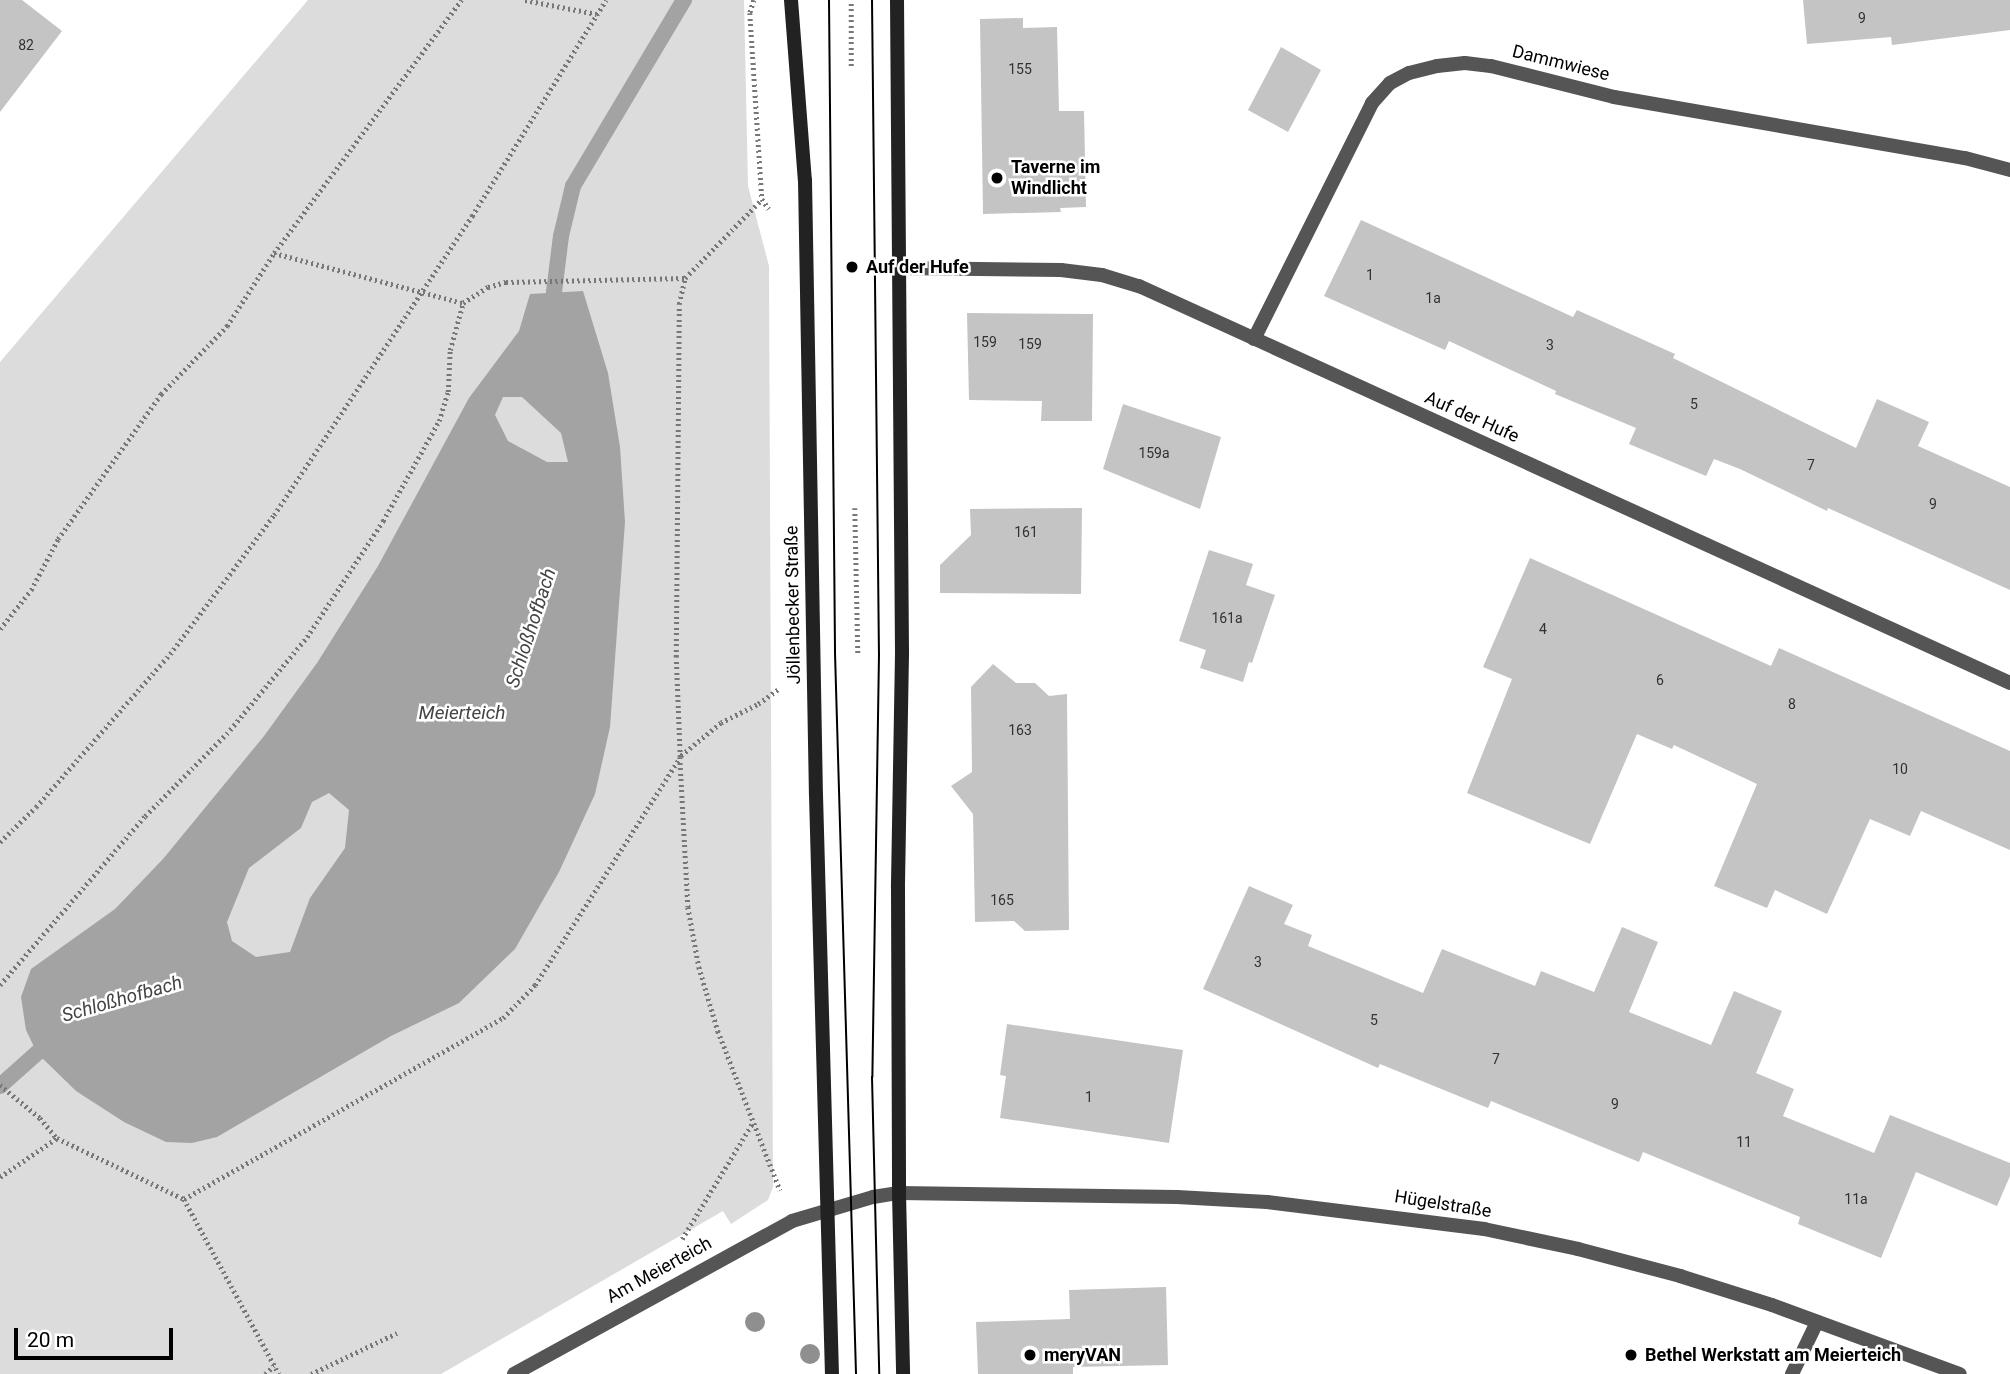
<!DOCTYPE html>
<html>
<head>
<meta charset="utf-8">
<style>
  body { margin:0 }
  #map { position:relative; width:2010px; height:1374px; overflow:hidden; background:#fff; font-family:Roboto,sans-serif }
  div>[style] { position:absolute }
  .green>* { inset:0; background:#dcdcdc }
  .water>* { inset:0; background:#a3a3a3 }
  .stream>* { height:16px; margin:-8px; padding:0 8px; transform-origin:8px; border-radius:8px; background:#a3a3a3 }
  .building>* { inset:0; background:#c4c4c4 }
  .path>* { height:4.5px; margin-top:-2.25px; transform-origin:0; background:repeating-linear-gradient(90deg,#777 0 2px,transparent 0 5.5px) }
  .service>* { height:14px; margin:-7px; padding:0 7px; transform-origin:7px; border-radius:7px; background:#555 }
  .minor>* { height:14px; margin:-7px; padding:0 7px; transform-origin:7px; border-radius:7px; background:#555 }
  .secondary>* { height:14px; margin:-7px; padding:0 7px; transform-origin:7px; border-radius:7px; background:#222 }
  .tram>* { height:2px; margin:-1px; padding:0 1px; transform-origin:1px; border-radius:1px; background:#000 }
  .trees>* { width:20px; height:20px; margin:-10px; border-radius:50%; background:#8f8f8f }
  .dots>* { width:19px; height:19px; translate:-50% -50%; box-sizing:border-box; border:4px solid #fff; border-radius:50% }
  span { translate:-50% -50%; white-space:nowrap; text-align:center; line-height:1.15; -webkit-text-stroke:5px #fff; paint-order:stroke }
  .number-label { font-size:14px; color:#313131 }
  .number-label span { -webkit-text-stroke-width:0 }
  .street-label { font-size:18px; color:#000 }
  .poi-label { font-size:18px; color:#000; font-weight:700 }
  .left { translate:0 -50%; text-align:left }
  .water-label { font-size:19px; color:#444; font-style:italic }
  .scale { position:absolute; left:14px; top:1328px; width:159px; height:32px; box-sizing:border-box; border:4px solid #000; border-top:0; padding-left:9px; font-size:21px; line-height:24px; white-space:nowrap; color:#000; -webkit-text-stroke:5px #fff; paint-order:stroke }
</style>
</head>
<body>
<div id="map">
  <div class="green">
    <i style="clip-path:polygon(308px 0,744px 0,748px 186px,769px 266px,773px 1187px,768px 1200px,731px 1224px,723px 1211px,441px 1374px,0 1374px,0 362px)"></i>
  </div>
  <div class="water">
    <i style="clip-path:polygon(evenodd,583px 291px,608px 373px,620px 447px,625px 522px,610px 727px,595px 794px,559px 872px,515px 949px,459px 1003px,391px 1036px,217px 1137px,192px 1143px,166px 1142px,124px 1122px,76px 1091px,37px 1053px,26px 1030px,21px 997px,31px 969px,115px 909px,163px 859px,264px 736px,317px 663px,378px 566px,469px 398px,519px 331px,530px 294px,583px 291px,503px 397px,522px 397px,561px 433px,568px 462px,547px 462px,508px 441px,495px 415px,503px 397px,583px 291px,329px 793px,349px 810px,345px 848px,310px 898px,290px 952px,256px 957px,232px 941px,227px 922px,249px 868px,301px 828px,312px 802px,329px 793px)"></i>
  </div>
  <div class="stream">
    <i style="left:556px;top:313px;width:21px;rotate:-95deg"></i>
    <i style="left:554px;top:292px;width:56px;rotate:-82.9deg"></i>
    <i style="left:561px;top:236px;width:51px;rotate:-76.5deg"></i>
    <i style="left:573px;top:186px;width:217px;rotate:-59.2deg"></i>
    <i style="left:0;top:1086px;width:50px;rotate:-41.7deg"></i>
    <i style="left:37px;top:1053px;width:21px;rotate:-31deg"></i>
  </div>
  <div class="building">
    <i style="clip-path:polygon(0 0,22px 0,62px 31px,0 112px)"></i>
    <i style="clip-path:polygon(1803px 0,2010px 0,2010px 30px,1892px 45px,1891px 37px,1807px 44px)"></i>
    <i style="clip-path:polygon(1023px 18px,1023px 28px,1057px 27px,1059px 111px,1084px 111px,1086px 207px,1060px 208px,1061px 212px,983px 214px,980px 19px)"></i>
    <i style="clip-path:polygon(1281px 47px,1321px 70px,1288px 132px,1248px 110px)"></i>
    <i style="clip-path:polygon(1361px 220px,1573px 317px,1577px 310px,1675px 354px,1673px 358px,1856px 448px,1877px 399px,1929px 422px,1918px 446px,2010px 487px,2010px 590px,1828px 508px,1827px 511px,1740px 469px,1714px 459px,1706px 476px,1629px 444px,1636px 428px,1555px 394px,1556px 391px,1449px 341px,1445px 350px,1324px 296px)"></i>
    <i style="clip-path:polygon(967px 313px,1093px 314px,1092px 421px,1041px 421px,1042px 401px,969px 400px)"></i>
    <i style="clip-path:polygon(1123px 404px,1221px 437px,1200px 509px,1103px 469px)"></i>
    <i style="clip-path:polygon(1082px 508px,1081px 594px,940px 593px,940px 565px,971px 535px,970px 509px)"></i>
    <i style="clip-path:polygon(1209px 550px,1253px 564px,1246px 585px,1275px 595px,1252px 663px,1249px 662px,1243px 682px,1200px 668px,1206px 650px,1179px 641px)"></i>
    <i style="clip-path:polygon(1530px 558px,1771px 666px,1779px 648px,2010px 751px,2010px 850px,1921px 811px,1910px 836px,1870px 819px,1827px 914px,1775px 890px,1767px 908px,1714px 886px,1757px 784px,1674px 745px,1672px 749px,1637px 734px,1590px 844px,1467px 793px,1512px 679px,1483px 667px)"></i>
    <i style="clip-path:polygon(993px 664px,1016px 683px,1035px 683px,1049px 696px,1067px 694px,1069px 930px,1025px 931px,1014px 921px,975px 922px,973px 814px,951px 786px,972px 772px,971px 687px)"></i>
    <i style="clip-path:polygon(1249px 886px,1293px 905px,1284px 924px,1312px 935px,1308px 946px,1423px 993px,1442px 949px,1535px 986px,1541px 971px,1594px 992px,1622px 927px,1658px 942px,1629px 1012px,1711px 1045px,1734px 991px,1782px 1011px,1756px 1073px,1794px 1089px,1783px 1116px,1874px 1153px,1890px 1115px,2010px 1163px,2010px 1176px,1997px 1206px,1916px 1172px,1881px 1258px,1798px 1224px,1800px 1217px,1643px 1152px,1639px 1162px,1491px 1101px,1488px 1108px,1380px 1064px,1378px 1068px,1203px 989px)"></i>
    <i style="clip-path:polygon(1007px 1024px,1183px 1050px,1169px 1143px,1000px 1118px,1006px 1076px,1000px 1075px)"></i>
    <i style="clip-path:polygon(1166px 1287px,1168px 1365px,1073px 1367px,1073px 1374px,978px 1374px,976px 1322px,1070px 1319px,1069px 1290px)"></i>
  </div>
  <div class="path">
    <i style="left:525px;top:0;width:73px;rotate:11deg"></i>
    <i style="left:754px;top:0;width:14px;rotate:107deg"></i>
    <i style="left:750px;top:13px;width:186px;rotate:86.3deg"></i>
    <i style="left:762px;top:199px;width:12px;rotate:55deg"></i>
    <i style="left:851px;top:66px;width:66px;rotate:-90deg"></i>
    <i style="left:274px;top:253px;width:196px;rotate:14.8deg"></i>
    <i style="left:855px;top:508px;width:146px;rotate:88.8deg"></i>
    <i style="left:0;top:629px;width:50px;rotate:-51.5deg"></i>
    <i style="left:31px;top:590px;width:58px;rotate:-62.1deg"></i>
    <i style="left:58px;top:539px;width:178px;rotate:-54.6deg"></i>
    <i style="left:161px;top:394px;width:95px;rotate:-45.9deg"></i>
    <i style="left:227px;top:326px;width:87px;rotate:-57.2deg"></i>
    <i style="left:274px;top:253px;width:315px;rotate:-53.5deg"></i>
    <i style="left:778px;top:690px;width:26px;rotate:144deg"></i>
    <i style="left:757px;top:705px;width:40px;rotate:153.4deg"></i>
    <i style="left:721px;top:723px;width:53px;rotate:140.3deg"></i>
    <i style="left:680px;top:757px;width:150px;rotate:86.9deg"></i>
    <i style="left:688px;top:907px;width:61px;rotate:79.6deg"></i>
    <i style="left:699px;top:967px;width:67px;rotate:73.5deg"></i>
    <i style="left:718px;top:1031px;width:171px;rotate:68.7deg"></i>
    <i style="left:0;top:842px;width:50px;rotate:-44.2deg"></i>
    <i style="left:36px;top:807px;width:203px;rotate:-48.8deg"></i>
    <i style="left:170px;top:654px;width:174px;rotate:-53.2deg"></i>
    <i style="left:274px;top:515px;width:359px;rotate:-56.5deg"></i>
    <i style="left:472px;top:216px;width:254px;rotate:-58.2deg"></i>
    <i style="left:0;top:985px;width:223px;rotate:-49.4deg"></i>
    <i style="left:145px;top:816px;width:121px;rotate:-45.3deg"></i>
    <i style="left:230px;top:730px;width:121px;rotate:-50.4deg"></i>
    <i style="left:307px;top:637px;width:139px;rotate:-56.8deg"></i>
    <i style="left:383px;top:521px;width:115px;rotate:-60.8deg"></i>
    <i style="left:439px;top:421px;width:30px;rotate:-73deg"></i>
    <i style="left:448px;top:392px;width:42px;rotate:-87.3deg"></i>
    <i style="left:450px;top:350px;width:49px;rotate:-74.5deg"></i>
    <i style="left:463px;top:303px;width:30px;rotate:-33deg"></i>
    <i style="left:488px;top:287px;width:19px;rotate:-16deg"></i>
    <i style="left:506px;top:282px;width:179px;rotate:-1.3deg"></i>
    <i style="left:0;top:1085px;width:52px;rotate:39.5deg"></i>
    <i style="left:40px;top:1118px;width:26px;rotate:50deg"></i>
    <i style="left:0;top:1177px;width:69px;rotate:-34.4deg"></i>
    <i style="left:57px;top:1138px;width:141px;rotate:25.7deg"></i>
    <i style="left:184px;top:1199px;width:367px;rotate:-29.6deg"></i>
    <i style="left:503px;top:1018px;width:46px;rotate:-45.9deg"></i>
    <i style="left:535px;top:985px;width:270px;rotate:-57.5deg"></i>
    <i style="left:680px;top:757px;width:100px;rotate:-92.3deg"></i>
    <i style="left:676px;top:657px;width:353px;rotate:-89.5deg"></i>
    <i style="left:679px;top:304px;width:27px;rotate:-77deg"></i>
    <i style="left:685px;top:278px;width:110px;rotate:-45.7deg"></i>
    <i style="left:184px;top:1199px;width:199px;rotate:61.5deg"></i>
    <i style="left:682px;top:1239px;width:137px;rotate:-58.7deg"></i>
    <i style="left:265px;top:1374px;width:12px;rotate:-42deg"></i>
    <i style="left:311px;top:1374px;width:95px;rotate:-25.5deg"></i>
  </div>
  <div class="service">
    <i style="left:1792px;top:1374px;width:58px;rotate:-64.3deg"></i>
  </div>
  <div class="minor">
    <i style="left:898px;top:268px;width:163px;rotate:0.7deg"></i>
    <i style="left:1061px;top:270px;width:41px;rotate:7deg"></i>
    <i style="left:1102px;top:275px;width:39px;rotate:17deg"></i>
    <i style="left:1139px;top:286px;width:957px;rotate:24.5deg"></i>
    <i style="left:1254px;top:339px;width:264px;rotate:-63.4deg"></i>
    <i style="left:1372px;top:103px;width:27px;rotate:-48deg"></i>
    <i style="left:1390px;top:83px;width:21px;rotate:-28deg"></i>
    <i style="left:1409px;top:73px;width:29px;rotate:-14deg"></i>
    <i style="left:1437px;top:66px;width:28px;rotate:-6deg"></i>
    <i style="left:1465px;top:63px;width:26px;rotate:7deg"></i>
    <i style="left:1491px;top:66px;width:127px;rotate:14.1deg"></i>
    <i style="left:1614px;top:97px;width:356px;rotate:9.9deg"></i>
    <i style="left:1965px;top:158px;width:47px;rotate:14.9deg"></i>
    <i style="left:514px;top:1374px;width:317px;rotate:-28.8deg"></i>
    <i style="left:792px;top:1221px;width:84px;rotate:-16.5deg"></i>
    <i style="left:873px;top:1197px;width:26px;rotate:-9deg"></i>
    <i style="left:899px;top:1193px;width:278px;rotate:0.8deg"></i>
    <i style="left:1177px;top:1197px;width:90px;rotate:3.2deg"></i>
    <i style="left:1267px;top:1202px;width:219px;rotate:7.1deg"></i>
    <i style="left:1484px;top:1229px;width:96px;rotate:12deg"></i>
    <i style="left:1578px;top:1249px;width:106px;rotate:14.8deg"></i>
    <i style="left:1680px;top:1276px;width:96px;rotate:17.5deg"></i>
    <i style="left:1772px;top:1305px;width:200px;rotate:20.2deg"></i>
  </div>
  <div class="secondary">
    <i style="left:791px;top:0;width:181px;rotate:85.6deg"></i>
    <i style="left:805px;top:180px;width:615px;rotate:88.98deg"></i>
    <i style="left:816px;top:795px;width:579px;rotate:88.42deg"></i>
    <i style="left:897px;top:0;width:654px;rotate:89.56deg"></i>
    <i style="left:902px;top:654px;width:234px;rotate:91deg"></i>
    <i style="left:898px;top:888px;width:305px;rotate:89.8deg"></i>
    <i style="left:899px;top:1193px;width:181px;rotate:88.7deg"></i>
  </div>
  <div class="tram">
    <i style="left:829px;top:0;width:653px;rotate:89.47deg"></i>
    <i style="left:835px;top:653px;width:721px;rotate:88.33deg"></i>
    <i style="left:872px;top:0;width:654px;rotate:89.39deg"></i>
    <i style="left:879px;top:654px;width:423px;rotate:90.9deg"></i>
    <i style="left:872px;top:1077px;width:297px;rotate:88.6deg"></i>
  </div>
  <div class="trees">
    <i style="left:755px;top:1322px"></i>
    <i style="left:810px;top:1354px"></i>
  </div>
  <div class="dots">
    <i style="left:997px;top:178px;background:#000"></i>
    <i style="left:852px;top:267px;background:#000"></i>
    <i style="left:1030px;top:1355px;background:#000"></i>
    <i style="left:1631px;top:1355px;background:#000"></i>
  </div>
  <div class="number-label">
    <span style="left:1862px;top:18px">9</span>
    <span style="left:26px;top:45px">82</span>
    <span style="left:1020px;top:69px">155</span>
    <span style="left:1370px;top:275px">1</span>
    <span style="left:1433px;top:298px">1a</span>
    <span style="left:985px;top:342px">159</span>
    <span style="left:1030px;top:344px">159</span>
    <span style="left:1550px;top:345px">3</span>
    <span style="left:1694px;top:404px">5</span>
    <span style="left:1154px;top:453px">159a</span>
    <span style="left:1811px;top:465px">7</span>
    <span style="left:1933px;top:504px">9</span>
    <span style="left:1026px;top:532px">161</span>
    <span style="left:1227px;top:618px">161a</span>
    <span style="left:1543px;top:629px">4</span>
    <span style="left:1660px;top:680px">6</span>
    <span style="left:1792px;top:704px">8</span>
    <span style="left:1020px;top:730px">163</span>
    <span style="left:1900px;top:769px">10</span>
    <span style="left:1002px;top:900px">165</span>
    <span style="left:1258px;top:962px">3</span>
    <span style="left:1374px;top:1020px">5</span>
    <span style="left:1496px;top:1059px">7</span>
    <span style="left:1089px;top:1097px">1</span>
    <span style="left:1615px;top:1104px">9</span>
    <span style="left:1744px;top:1142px">11</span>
    <span style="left:1856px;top:1199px">11a</span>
  </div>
  <div class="street-label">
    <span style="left:1561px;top:63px;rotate:14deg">Dammwiese</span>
    <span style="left:1472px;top:417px;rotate:24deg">Auf der Hufe</span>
    <span style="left:793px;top:605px;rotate:-91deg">Jöllenbecker Straße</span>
    <span style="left:1443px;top:1204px;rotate:9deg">Hügelstraße</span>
    <span style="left:659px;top:1270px;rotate:-29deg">Am Meierteich</span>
  </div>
  <div class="poi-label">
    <span class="left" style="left:1011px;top:178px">Taverne im<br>Windlicht</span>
    <span class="left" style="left:866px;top:267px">Auf der Hufe</span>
    <span class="left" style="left:1044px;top:1355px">meryVAN</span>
    <span class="left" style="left:1645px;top:1355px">Bethel Werkstatt am Meierteich</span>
  </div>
  <div class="water-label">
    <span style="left:531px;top:628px;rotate:-72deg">Schloßhofbach</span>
    <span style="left:462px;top:713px">Meierteich</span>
    <span style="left:122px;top:999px;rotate:-16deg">Schloßhofbach</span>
  </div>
  <div class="scale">20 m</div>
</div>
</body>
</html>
